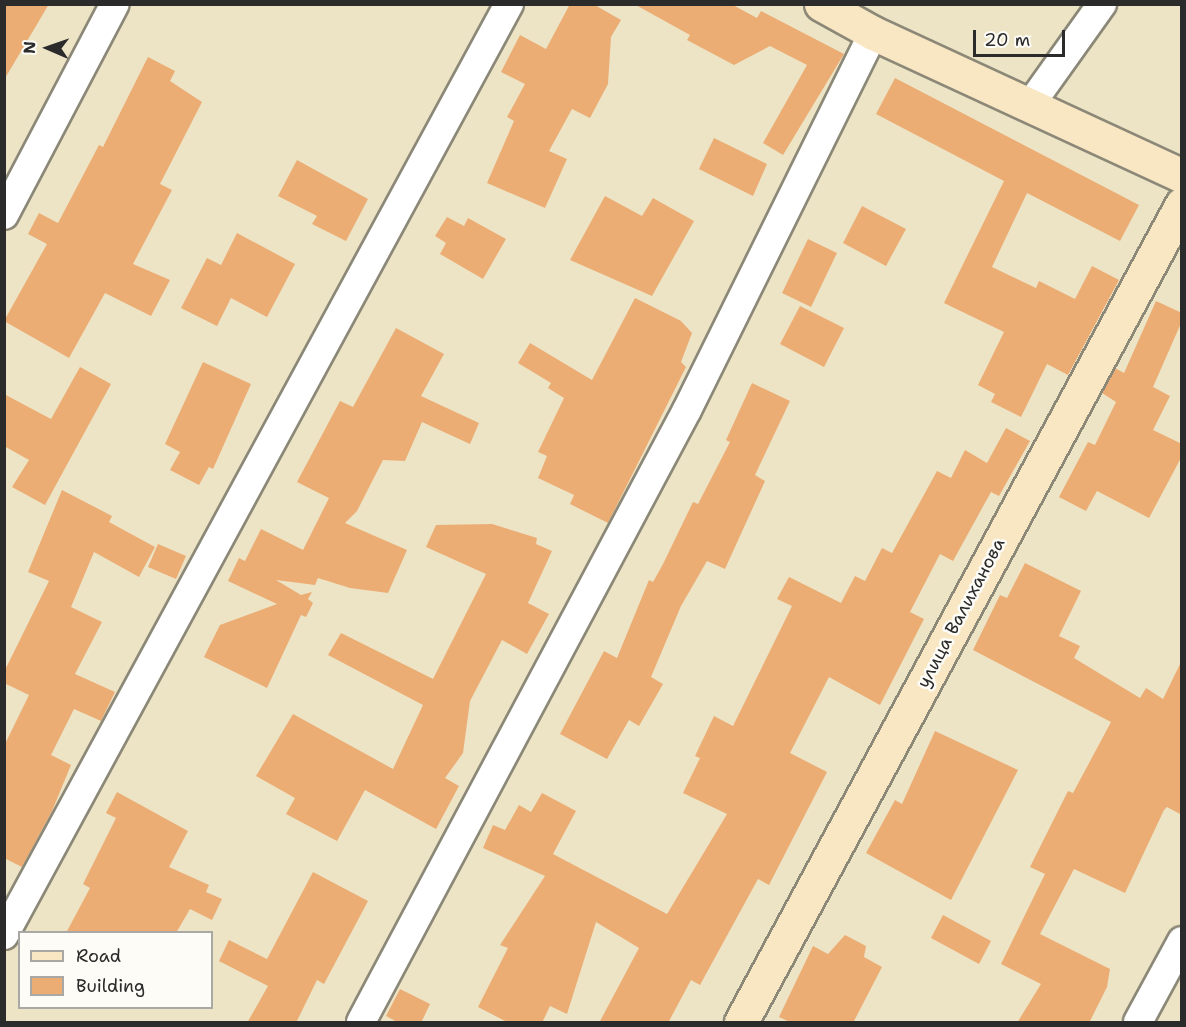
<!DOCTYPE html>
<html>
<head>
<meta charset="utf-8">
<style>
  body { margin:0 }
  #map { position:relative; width:1186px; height:1027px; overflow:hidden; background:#ece4c5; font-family:"Shantell Sans",sans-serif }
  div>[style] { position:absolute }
  .building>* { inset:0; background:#ecad75 }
  .roads { filter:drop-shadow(2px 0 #8c8878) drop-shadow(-2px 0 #8c8878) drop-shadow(0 2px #8c8878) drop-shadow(0 -2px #8c8878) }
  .street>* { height:28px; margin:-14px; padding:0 14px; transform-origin:14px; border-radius:14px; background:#fff }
  .secondary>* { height:33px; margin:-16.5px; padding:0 16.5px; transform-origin:16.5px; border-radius:16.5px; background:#f9e7c3 }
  span { translate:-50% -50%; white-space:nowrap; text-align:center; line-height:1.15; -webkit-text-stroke:5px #fdfcf7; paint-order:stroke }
  .street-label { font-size:18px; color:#2b2b2b }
  .frame { position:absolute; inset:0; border:6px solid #2b2b2b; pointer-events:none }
  .legend { position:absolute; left:18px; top:931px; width:195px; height:78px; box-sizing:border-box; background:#fdfcf7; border:2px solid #a9a8a5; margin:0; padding:8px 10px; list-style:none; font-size:18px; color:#2b2b2b }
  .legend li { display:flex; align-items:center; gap:12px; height:30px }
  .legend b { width:30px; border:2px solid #a9a8a5 }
  .north { position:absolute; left:18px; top:18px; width:60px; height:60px; -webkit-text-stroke:4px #fdfcf7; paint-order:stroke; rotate:272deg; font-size:16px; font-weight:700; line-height:24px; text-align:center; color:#2b2b2b }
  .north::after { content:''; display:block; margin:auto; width:21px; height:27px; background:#2b2b2b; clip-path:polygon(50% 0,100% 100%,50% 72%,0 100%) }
  .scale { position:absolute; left:973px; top:30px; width:92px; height:27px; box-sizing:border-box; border:3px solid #2b2b2b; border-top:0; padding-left:8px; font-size:18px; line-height:21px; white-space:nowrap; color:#2b2b2b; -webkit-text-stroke:4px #fdfcf7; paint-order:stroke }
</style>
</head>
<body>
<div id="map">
  <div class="building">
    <i style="clip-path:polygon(4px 4px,49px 4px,4px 80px)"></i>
    <i style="clip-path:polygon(570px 4px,593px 4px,621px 20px,611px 37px,608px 84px,590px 118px,572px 109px,549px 151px,567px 159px,545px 208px,487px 183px,514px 121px,507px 117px,525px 84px,501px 72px,520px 35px,546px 49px)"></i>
    <i style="clip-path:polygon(634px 4px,731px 4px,757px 18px,761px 11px,844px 54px,783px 155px,763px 143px,807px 65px,770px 46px,734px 65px,687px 40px,690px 35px)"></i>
    <i style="clip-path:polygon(148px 57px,175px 71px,170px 81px,202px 102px,160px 184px,172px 190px,133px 264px,170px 280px,151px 316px,105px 293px,69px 358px,4px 321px,47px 244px,28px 234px,39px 213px,58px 223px,99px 145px,103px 147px)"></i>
    <i style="clip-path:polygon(895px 78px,1139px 205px,1120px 241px,1027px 193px,992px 267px,1036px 288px,1039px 281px,1075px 299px,1092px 266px,1119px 280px,1068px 375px,1047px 364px,1021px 417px,991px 402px,995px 394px,978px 385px,1004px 332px,944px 303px,1004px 181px,876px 114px)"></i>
    <i style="clip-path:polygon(714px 138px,767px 164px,753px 196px,699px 169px)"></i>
    <i style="clip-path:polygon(297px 160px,368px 199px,346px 241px,312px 224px,317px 216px,278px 196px)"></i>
    <i style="clip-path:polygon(605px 196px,642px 216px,653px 198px,694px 221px,652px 296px,570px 260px)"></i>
    <i style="clip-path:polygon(862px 206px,906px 229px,886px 266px,843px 243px)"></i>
    <i style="clip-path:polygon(447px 217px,464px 226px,468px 218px,506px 239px,483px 279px,440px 254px,446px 243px,435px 236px)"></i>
    <i style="clip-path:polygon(237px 233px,295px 264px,267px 317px,231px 298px,217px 326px,181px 308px,207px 258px,221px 265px)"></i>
    <i style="clip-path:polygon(808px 239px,837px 253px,811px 307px,782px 293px)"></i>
    <i style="clip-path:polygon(635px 298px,681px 321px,692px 333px,681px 362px,686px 367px,608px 523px,570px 504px,574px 495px,538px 478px,547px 456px,538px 452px,564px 398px,548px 388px,551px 383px,518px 363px,530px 343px,592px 380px)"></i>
    <i style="clip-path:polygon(1156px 301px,1182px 313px,1182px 321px,1153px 387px,1170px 396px,1153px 430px,1182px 444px,1182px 456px,1149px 518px,1097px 491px,1086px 511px,1059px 497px,1088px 442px,1095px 445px,1116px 402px,1102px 393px,1115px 368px,1124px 373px)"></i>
    <i style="clip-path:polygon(800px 306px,844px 328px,824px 367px,780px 344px)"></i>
    <i style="clip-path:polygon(396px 328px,444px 354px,421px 396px,479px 423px,470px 444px,422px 422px,405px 461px,383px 460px,357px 511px,345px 523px,407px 550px,388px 593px,350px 588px,318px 578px,315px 585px,276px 580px,301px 595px,312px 592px,308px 599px,313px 603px,306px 617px,301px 615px,267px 688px,204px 657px,220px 625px,277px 604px,228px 581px,239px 558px,245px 561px,261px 529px,303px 550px,329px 498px,297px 482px,340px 401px,353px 407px)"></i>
    <i style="clip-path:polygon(203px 362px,251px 384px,213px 469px,209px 467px,199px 485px,170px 470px,180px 452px,165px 444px)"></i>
    <i style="clip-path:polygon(80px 367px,111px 384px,45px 505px,12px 487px,29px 460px,4px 446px,4px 394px,51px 419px)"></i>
    <i style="clip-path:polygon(752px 383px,790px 401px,755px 475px,765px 481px,725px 569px,707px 561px,681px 606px,651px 677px,663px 684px,639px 726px,629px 720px,607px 759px,560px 734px,604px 651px,617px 658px,649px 580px,653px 582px,663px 564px,693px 502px,698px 504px,730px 442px,726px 440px)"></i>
    <i style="clip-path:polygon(1006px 428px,1030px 441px,999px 496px,991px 492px,953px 561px,940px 554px,910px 612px,924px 619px,880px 705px,829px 677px,790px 753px,827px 772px,769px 885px,758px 879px,700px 985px,691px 980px,668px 1023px,599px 1023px,639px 948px,596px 922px,567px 1014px,550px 1006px,542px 1023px,509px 1023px,478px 1007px,508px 948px,500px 945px,545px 876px,483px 848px,493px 825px,505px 830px,519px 805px,531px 812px,542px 793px,576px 811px,553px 854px,667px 914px,727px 814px,683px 793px,700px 758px,695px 756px,714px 716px,733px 726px,792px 606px,777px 599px,789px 577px,841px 603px,855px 576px,865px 581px,882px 548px,892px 553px,937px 471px,951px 478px,965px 450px,987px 463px)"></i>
    <i style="clip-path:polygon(62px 490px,112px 516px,109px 522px,155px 547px,139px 577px,94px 552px,71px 607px,102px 622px,75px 674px,115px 692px,101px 721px,74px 709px,51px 755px,71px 765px,52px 811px,22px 867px,4px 858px,4px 746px,29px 695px,4px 683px,4px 672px,49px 581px,28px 572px)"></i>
    <i style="clip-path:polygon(492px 524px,537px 538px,536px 544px,552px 551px,528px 603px,549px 614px,527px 654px,502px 640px,470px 701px,463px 753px,445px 778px,459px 786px,436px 829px,365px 790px,337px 841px,286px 814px,295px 798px,256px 776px,293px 714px,393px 769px,423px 705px,328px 655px,341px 633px,433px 679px,486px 574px,426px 547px,436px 525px)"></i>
    <i style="clip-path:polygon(158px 544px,186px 556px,176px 579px,148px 567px)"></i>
    <i style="clip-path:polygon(1025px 563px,1081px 591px,1059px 636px,1080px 646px,1074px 658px,1140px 698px,1146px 688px,1163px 699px,1182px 660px,1182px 815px,1167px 807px,1164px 810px,1125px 893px,1074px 869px,1040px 934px,1110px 969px,1107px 987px,1089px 1023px,1017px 1023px,1041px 984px,1001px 964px,1045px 874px,1030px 867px,1068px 791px,1073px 793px,1111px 722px,973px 650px,1000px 595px,1007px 598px)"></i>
    <i style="clip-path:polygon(935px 731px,1018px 770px,951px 900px,866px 853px,895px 800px,902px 804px)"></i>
    <i style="clip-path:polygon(117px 792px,188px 831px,169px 867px,209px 885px,206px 892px,222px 899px,212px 920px,190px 909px,176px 933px,66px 933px,90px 888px,83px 884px,116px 818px,106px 813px)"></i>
    <i style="clip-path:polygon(313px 872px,368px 901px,324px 984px,317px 980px,296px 1023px,247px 1023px,268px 986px,219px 961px,229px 940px,267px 959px)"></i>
    <i style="clip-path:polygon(943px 915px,991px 941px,979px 964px,931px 938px)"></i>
    <i style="clip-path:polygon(845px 935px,866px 946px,864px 957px,882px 967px,853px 1023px,792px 1023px,779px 1017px,813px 946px,828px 954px)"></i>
    <i style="clip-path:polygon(400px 989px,430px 1004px,421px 1023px,399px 1023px,386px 1016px)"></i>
  </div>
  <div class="roads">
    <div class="street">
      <i style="left:1030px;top:105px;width:124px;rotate:-54.5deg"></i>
      <i style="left:4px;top:215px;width:238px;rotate:-62.3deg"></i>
      <i style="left:4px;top:935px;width:1059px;rotate:-61.52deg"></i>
      <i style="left:361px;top:1022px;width:693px;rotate:-61.96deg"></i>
      <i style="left:687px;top:410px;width:420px;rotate:-63.7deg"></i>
      <i style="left:1138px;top:1022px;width:92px;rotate:-61.5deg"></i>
    </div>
    <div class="secondary">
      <i style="left:821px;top:4px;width:60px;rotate:29.1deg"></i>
      <i style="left:873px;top:33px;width:340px;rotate:24.8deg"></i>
      <i style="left:741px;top:1022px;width:929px;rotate:-61.67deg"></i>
    </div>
  </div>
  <div class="street-label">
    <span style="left:961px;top:613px;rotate:-62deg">улица Валиханова</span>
  </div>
  <div class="frame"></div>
  <ul class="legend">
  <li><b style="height:8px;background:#f9e7c3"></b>Road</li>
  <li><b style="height:16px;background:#ecad75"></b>Building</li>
  </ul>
  <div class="north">N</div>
  <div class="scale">20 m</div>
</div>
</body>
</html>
